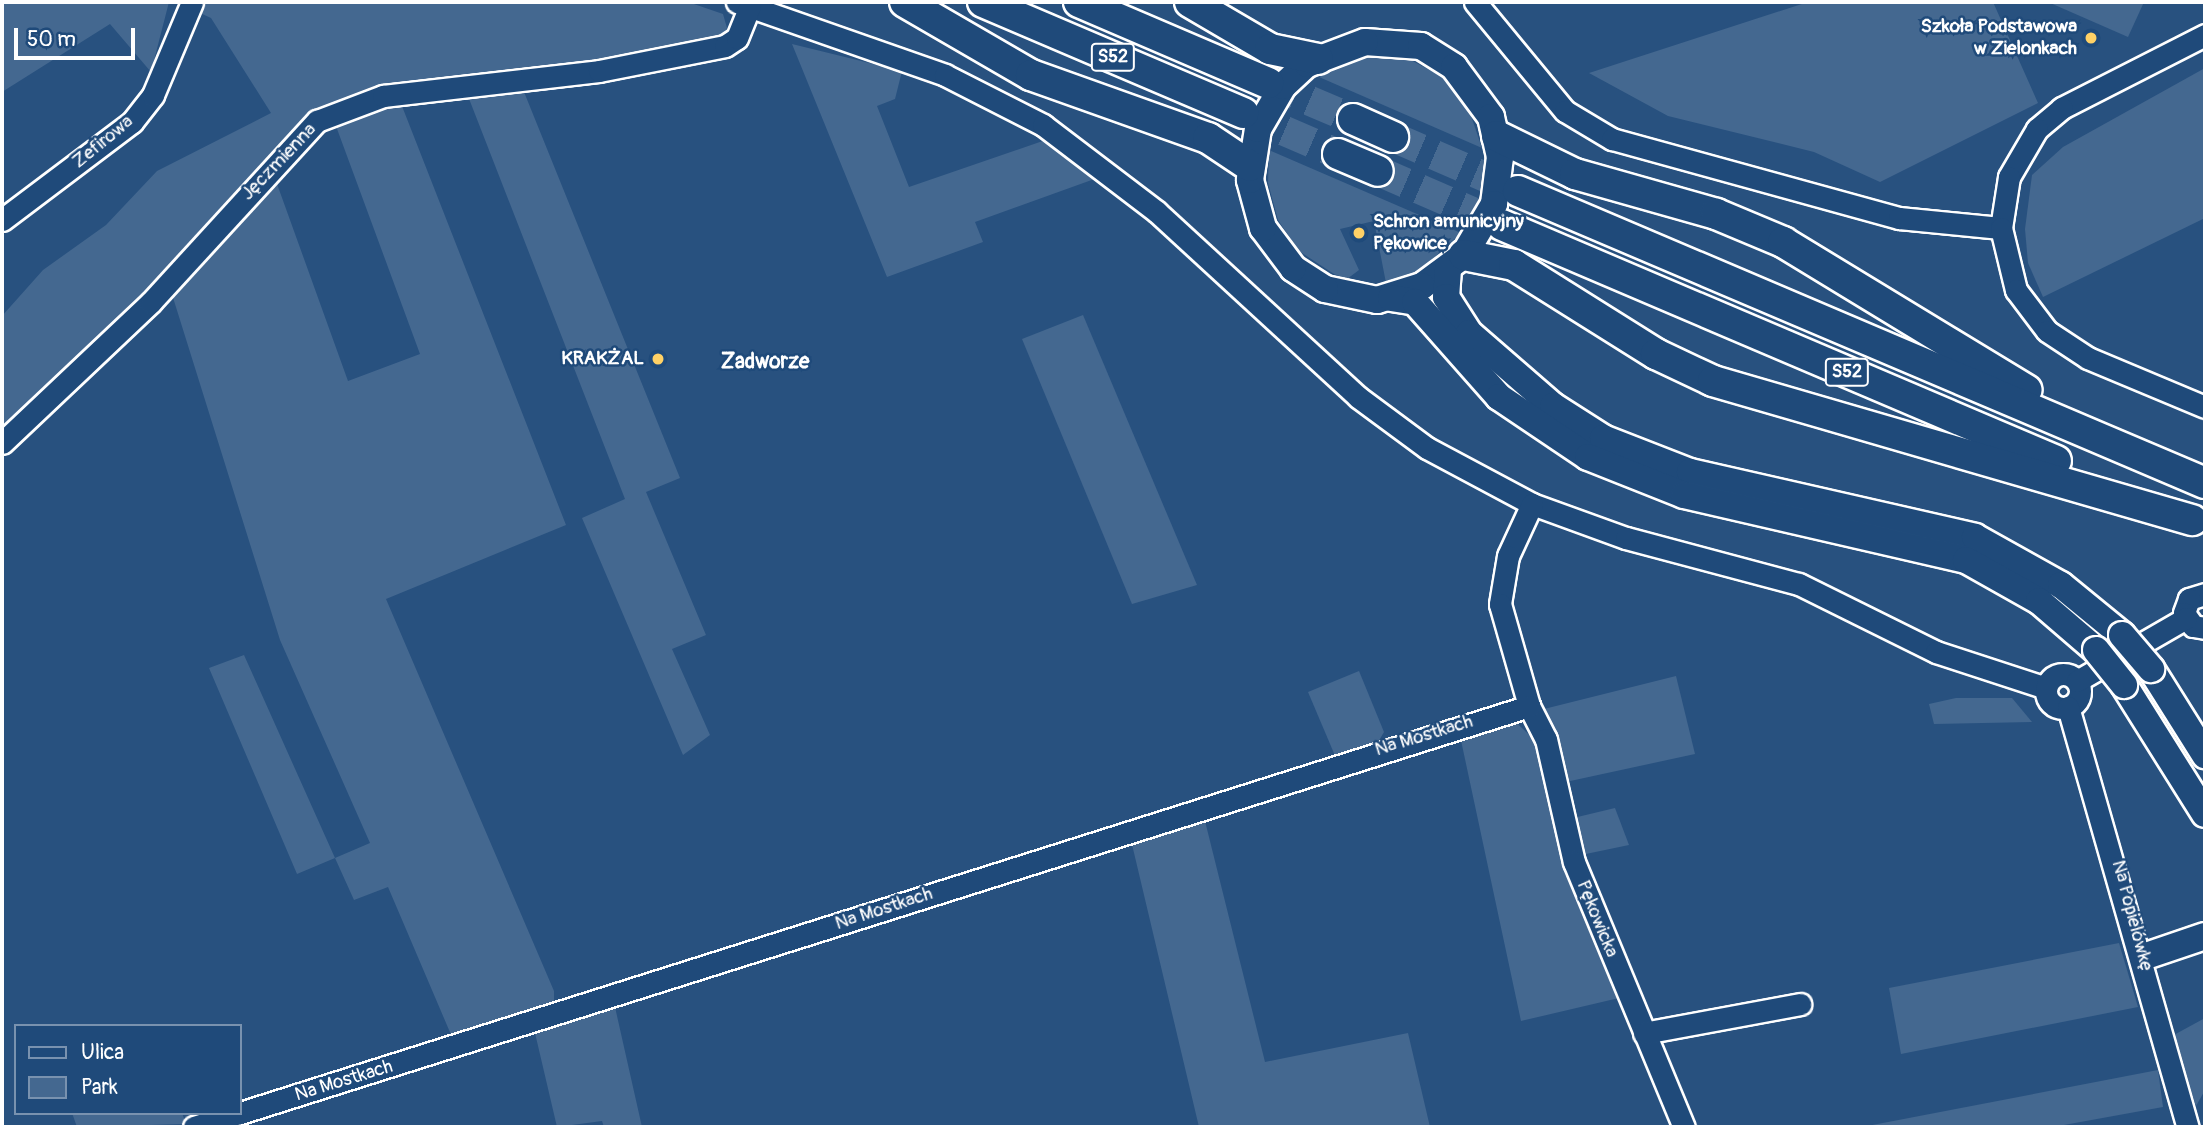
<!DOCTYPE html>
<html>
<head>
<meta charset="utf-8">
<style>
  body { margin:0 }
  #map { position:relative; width:2207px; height:1129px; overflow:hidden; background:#28517f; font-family:Pangolin,sans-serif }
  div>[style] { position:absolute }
  .green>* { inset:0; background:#446890 }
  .highway-tunnel>* { height:30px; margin-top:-15px; transform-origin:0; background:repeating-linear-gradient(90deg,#486b92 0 30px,transparent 0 45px) }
  .roads { filter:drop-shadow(2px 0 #fff) drop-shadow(-2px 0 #fff) drop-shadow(0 2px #fff) drop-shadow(0 -2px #fff) }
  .minor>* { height:21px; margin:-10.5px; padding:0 10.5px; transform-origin:10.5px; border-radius:10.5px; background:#1f4a7a }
  .minor>.ring { margin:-10.5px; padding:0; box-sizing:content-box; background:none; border:21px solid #1f4a7a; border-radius:50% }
  .major>* { height:26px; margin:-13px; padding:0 13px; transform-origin:13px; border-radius:13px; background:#1f4a7a }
  .highway>* { height:30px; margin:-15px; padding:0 15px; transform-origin:15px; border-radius:15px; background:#1f4a7a }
  .bridges { filter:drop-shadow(2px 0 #fff) drop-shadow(-2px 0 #fff) drop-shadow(0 2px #fff) drop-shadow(0 -2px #fff) }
  .major-bridge>* { height:26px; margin:-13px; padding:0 13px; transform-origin:13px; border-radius:13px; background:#1f4a7a }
  .dots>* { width:19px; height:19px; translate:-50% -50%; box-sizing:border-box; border:4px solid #1f4a7a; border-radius:50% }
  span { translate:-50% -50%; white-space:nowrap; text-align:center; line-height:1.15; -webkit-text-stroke:5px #1f4a7a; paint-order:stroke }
  .shield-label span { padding:2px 5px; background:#1f4a7a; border:2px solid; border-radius:5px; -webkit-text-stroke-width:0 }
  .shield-label { font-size:18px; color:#fff; font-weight:700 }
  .poi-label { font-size:19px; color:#fff; font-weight:700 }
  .right { translate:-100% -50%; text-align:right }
  .left { translate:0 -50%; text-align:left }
  .street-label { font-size:19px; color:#fff }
  .neighbourhood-label { font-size:21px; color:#fff; font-weight:700 }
  .frame { position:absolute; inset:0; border:4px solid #fff; pointer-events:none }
  .legend { position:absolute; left:14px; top:1024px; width:228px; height:91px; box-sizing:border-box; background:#1f4a7a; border:2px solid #7992af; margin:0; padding:9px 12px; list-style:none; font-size:21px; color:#fff }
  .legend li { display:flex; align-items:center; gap:14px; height:35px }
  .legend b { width:35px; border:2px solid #7992af }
  .scale { position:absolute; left:14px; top:28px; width:121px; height:32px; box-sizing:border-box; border:4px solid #fff; border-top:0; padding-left:9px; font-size:21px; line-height:24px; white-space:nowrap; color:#fff; -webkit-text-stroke:5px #1f4a7a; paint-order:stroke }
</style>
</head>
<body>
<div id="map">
  <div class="green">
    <i style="clip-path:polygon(2px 2px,169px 2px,151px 72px,110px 24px,2px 92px)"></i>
    <i style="clip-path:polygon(205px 2px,688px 2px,723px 14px,727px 28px,718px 43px,315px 117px,267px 159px,106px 336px,45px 385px,2px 432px,2px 316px,43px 270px,106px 225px,157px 171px,271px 113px,211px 18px,200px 13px)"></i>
    <i style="clip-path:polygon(1808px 2px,1993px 2px,2038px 103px,1880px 182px,1814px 152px,1668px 116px,1589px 73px)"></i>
    <i style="clip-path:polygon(2048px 2px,2144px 2px,2128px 37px)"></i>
    <i style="clip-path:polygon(792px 44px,902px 71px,895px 99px,877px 106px,909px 187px,1060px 135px,1100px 177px,975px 222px,983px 242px,887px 277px)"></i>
    <i style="clip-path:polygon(1364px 54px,1405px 57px,1441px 76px,1468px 107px,1482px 148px,1319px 77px)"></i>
    <i style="clip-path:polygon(2205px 68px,2205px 218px,2043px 297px,2028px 263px,2025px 229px,2032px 175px,2063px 147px)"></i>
    <i style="clip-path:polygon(522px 87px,680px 478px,646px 492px,706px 635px,672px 649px,710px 735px,683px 755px,582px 518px,625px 499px,466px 91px)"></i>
    <i style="clip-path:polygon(400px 101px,566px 525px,386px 599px,554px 991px,554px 1006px,455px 1044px,388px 887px,354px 900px,335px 858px,297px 874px,209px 668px,244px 655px,335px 858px,370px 843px,280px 640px,170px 288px,272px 170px,348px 381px,420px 354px,333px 118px)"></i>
    <i style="clip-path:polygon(1269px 150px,1461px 233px,1418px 272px,1386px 283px,1374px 221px,1340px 229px,1359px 270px,1347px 279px,1334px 274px,1299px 251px,1278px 220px,1268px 183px)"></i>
    <i style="clip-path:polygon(1083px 315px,1197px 585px,1132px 604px,1022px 339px)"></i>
    <i style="clip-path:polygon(1359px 671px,1384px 732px,1377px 744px,1336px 758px,1308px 692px)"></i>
    <i style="clip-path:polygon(1676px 676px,1695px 754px,1561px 783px,1540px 710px)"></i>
    <i style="clip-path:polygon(1956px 698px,2012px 698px,2032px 722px,1934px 724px,1929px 704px)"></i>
    <i style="clip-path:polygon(1509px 716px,1537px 742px,1570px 867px,1619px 998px,1521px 1021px,1459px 731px)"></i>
    <i style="clip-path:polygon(1615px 808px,1629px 845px,1581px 855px,1569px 819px)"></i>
    <i style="clip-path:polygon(1203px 813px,1265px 1062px,1408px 1033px,1430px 1127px,1199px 1127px,1130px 836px)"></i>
    <i style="clip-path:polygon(2119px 943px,2138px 1007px,1901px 1054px,1889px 988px)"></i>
    <i style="clip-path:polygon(615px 1007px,642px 1127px,604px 1127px,602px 1121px,557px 1127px,535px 1033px)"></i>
    <i style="clip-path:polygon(2205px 1018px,2205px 1090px,2196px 1106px,2172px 1036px)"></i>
    <i style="clip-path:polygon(2158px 1070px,2163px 1107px,2053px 1127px,1862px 1127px)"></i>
    <i style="clip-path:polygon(72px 1113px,182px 1113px,186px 1124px,77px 1127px)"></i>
  </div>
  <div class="highway-tunnel">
    <i style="left:1268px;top:83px;width:92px;rotate:23deg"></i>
    <i style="left:1243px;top:113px;width:103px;rotate:23.3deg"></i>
    <i style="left:1393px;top:137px;width:136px;rotate:23.4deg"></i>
    <i style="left:1378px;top:171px;width:135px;rotate:23.5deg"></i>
  </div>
  <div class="roads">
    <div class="minor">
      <i style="left:737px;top:2px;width:220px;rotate:19.3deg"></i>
      <i style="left:945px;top:75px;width:110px;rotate:27deg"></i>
      <i style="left:1043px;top:125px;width:143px;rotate:37.3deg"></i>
      <i style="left:1157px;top:212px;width:273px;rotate:42.6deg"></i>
      <i style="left:1358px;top:397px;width:86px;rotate:36.5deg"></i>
      <i style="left:1427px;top:448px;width:119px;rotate:28.1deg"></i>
      <i style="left:1532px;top:504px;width:100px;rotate:19.9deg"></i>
      <i style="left:1626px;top:538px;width:179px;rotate:14.9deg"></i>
      <i style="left:1799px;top:584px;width:153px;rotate:26.4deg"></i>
      <i style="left:1936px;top:652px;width:116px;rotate:18.1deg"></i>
      <i style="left:1475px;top:2px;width:141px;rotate:50.5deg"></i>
      <i style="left:1565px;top:111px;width:55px;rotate:30.8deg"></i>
      <i style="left:1612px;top:139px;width:298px;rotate:15.4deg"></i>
      <i style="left:1899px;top:218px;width:102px;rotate:5.6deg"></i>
      <i style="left:2205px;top:35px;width:161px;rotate:153deg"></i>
      <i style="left:2062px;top:108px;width:33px;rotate:140deg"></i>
      <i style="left:2037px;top:129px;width:56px;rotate:120.3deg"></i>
      <i style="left:2009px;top:177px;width:52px;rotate:98.9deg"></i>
      <i style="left:2001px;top:228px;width:64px;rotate:76.4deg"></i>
      <i style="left:2016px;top:290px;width:51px;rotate:52.9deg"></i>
      <i style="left:2047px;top:331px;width:49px;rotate:33.4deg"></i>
      <i style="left:2088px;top:358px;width:127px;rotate:22.7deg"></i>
      <i style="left:2px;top:220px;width:163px;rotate:-37deg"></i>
      <i style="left:132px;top:122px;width:34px;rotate:-52deg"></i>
      <i style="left:153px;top:95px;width:101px;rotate:-67.2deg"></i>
      <i style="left:2px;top:443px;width:205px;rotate:-43.4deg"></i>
      <i style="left:151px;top:302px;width:246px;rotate:-47.5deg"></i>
      <i style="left:317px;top:121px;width:71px;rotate:-20.7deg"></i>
      <i style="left:383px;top:96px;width:217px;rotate:-6.6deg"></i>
      <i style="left:599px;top:71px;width:128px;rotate:-11.2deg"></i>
      <i style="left:725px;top:46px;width:14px;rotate:-34deg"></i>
      <i style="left:737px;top:38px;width:35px;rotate:-68deg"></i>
      <i style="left:1532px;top:504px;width:57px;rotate:114.8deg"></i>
      <i style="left:1508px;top:556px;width:49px;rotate:99.5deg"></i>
      <i style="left:1500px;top:604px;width:106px;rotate:74.1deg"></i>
      <i style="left:1529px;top:706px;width:37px;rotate:63deg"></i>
      <i style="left:1546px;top:739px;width:126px;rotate:77.2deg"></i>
      <i style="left:1574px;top:862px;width:287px;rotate:67.5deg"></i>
      <i style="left:2205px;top:594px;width:17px;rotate:163deg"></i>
      <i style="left:2189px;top:599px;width:15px;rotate:110deg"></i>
      <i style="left:2184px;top:613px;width:16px;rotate:55deg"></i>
      <i style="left:2193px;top:626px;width:12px;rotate:9deg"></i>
      <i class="ring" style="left:2046px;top:674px;width:13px;height:13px"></i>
      <i style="left:2077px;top:681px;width:126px;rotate:-30deg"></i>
      <i style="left:2068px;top:707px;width:437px;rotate:74.1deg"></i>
      <i style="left:1644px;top:1033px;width:159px;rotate:-10.5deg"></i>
      <i style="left:240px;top:1113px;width:1352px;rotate:-17.52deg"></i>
      <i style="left:194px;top:1127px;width:47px;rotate:-17.3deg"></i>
    </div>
    <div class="major">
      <i style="left:1365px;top:42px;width:56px;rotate:4.1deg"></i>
      <i style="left:1421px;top:46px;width:39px;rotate:32deg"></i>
      <i style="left:1454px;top:67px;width:62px;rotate:53.5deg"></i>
      <i style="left:1491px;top:117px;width:41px;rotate:77.3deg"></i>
      <i style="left:1500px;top:157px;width:47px;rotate:97.3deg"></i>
      <i style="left:1494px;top:204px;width:59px;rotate:120.5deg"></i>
      <i style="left:1464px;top:255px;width:52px;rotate:143.6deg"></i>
      <i style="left:1422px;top:286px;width:47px;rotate:162.7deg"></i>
      <i style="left:1377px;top:300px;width:53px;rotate:-168.1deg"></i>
      <i style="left:1325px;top:289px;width:38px;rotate:-147deg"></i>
      <i style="left:1293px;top:268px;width:50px;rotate:-126.9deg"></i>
      <i style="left:1263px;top:228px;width:50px;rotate:-105.2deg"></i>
      <i style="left:1250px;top:180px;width:52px;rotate:-81.1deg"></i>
      <i style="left:1258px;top:129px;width:50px;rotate:-59.8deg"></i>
      <i style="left:1283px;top:86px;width:33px;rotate:-43deg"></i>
      <i style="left:1307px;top:64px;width:62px;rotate:-20.8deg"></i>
      <i style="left:1448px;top:269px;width:28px;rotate:94deg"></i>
      <i style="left:1446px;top:297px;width:43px;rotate:57.4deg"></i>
      <i style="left:1469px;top:333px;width:111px;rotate:41deg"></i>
      <i style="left:1553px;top:406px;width:59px;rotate:32.6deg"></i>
      <i style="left:1603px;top:438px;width:93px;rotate:21.3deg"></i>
      <i style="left:1690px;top:472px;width:292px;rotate:12.8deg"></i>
      <i style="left:1975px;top:537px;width:98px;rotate:29.2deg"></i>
      <i style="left:2061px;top:585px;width:79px;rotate:39.3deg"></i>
      <i style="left:1391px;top:298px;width:24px;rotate:9deg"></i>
      <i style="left:1415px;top:302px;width:127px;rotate:48.5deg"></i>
      <i style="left:1499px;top:397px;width:107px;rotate:34deg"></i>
      <i style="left:1588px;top:457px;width:103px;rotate:21.6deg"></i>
      <i style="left:1684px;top:495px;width:289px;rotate:13deg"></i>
      <i style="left:1966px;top:560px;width:84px;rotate:29.3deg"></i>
      <i style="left:2039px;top:601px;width:75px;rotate:40.7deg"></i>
      <i style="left:2151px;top:669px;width:102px;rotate:57.9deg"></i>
      <i style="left:2124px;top:685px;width:152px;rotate:57.9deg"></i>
      <i style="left:2143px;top:957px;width:65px;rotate:-18.7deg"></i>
    </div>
    <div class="highway">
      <i style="left:905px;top:2px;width:146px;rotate:30.1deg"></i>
      <i style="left:1031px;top:75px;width:188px;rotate:19.6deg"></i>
      <i style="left:1208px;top:138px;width:50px;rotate:33.7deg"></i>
      <i style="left:983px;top:2px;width:283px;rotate:23.1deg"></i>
      <i style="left:1079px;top:2px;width:206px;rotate:23.2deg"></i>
      <i style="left:1190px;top:2px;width:93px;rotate:30.4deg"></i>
      <i style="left:1270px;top:49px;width:49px;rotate:11.8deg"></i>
      <i style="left:1353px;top:119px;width:44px;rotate:24.2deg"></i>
      <i style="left:1497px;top:136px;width:87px;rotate:26deg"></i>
      <i style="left:1575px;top:174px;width:147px;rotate:15.8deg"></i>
      <i style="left:1716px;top:214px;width:73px;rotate:22.7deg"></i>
      <i style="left:1783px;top:242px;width:285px;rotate:31.3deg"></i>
      <i style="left:1338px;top:154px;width:43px;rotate:23deg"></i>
      <i style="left:1518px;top:191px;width:746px;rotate:23.03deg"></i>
      <i style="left:1502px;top:225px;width:602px;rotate:23.07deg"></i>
      <i style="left:1464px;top:255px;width:51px;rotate:11.3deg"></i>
      <i style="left:1514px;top:265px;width:168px;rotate:32.1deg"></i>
      <i style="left:1656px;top:354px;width:63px;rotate:25.3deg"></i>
      <i style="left:1713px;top:381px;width:499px;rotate:16.2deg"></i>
    </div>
  </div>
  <div class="bridges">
    <div class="major-bridge">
      <i style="left:2122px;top:635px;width:45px;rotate:49.5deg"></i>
      <i style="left:2096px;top:650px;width:45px;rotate:51.3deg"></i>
    </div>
  </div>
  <div class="dots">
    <i style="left:2091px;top:38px;background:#ffd166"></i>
    <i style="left:1359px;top:233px;background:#ffd166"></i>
    <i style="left:658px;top:359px;background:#ffd166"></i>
  </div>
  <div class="shield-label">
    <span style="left:1113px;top:57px">S52</span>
    <span style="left:1847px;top:372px">S52</span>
  </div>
  <div class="poi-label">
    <span class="right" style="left:2077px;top:38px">Szkoła Podstawowa<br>w Zielonkach</span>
    <span class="left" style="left:1373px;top:233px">Schron amunicyjny<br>Pękowice</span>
    <span class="right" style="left:644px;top:359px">KRAKŻAL</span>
  </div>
  <div class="street-label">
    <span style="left:103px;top:142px;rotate:-39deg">Zefirowa</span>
    <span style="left:279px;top:162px;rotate:-46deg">Jęczmienna</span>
    <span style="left:1424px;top:736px;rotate:-17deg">Na Mostkach</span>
    <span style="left:884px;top:909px;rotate:-18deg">Na Mostkach</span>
    <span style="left:2132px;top:916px;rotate:75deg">Na Popielówkę</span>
    <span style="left:1597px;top:919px;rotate:68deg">Pękowicka</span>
    <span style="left:344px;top:1081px;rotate:-17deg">Na Mostkach</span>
  </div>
  <div class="neighbourhood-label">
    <span style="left:765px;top:362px">Zadworze</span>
  </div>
  <div class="frame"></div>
  <ul class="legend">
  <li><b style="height:9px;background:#1f4a7a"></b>Ulica</li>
  <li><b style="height:19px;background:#446890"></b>Park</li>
  </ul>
  <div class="scale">50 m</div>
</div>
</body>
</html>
